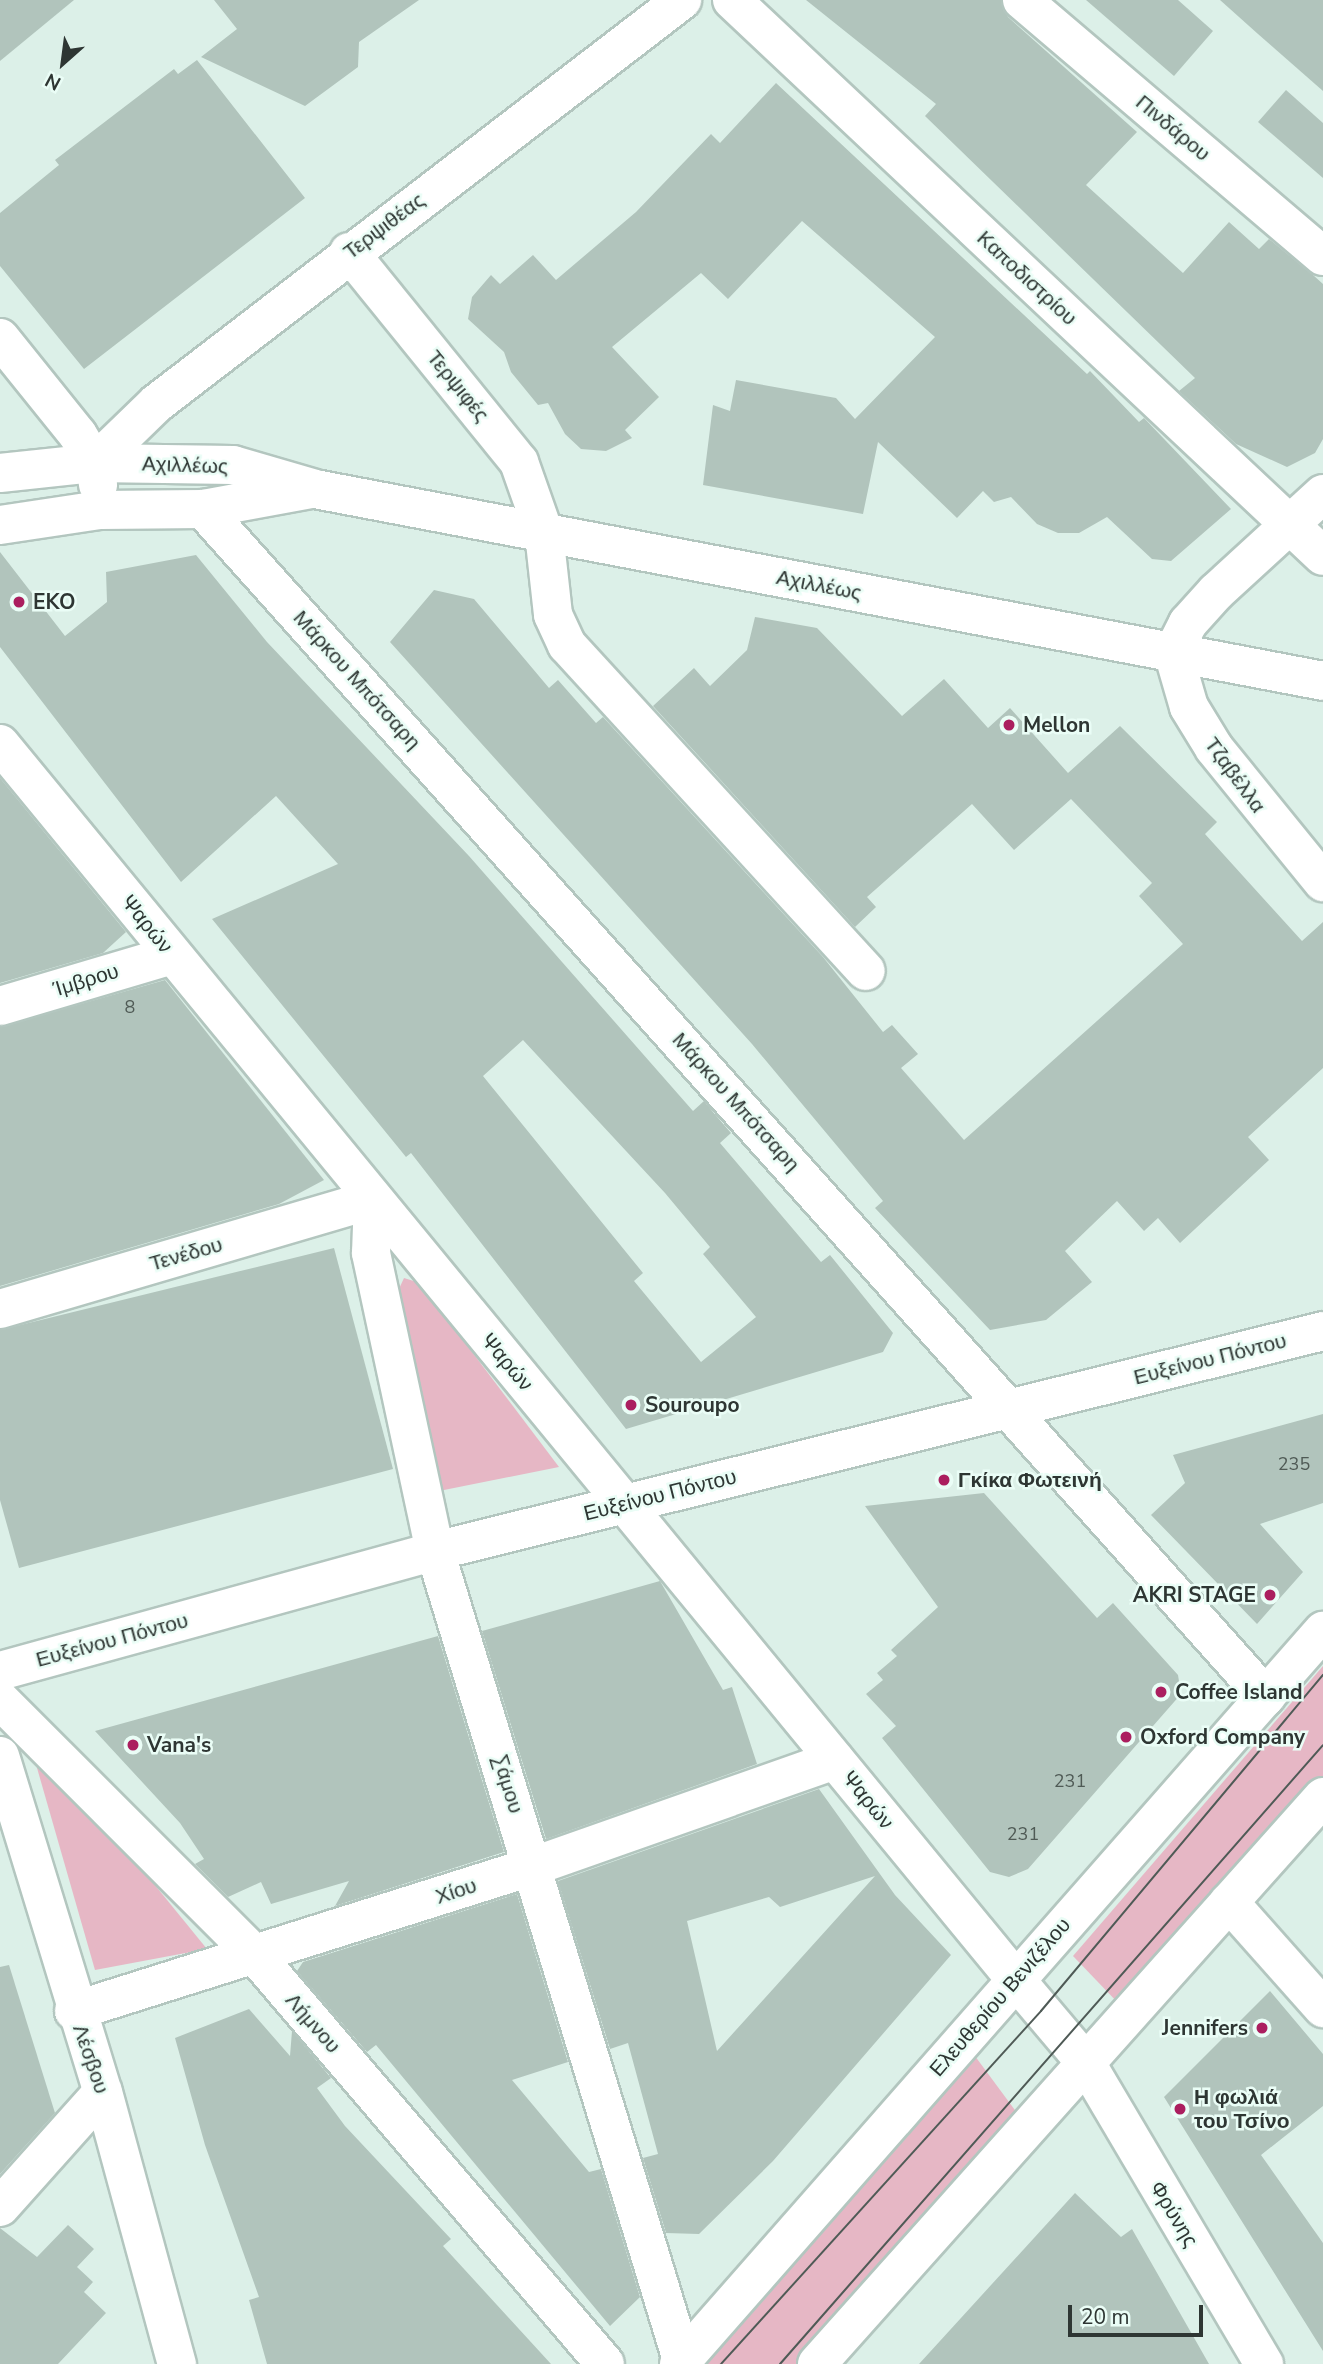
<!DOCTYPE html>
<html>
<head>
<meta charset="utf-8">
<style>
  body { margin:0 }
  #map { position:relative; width:1323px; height:2364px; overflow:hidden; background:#dcf0e8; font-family:"Nunito Sans",sans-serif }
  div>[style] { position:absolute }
  .green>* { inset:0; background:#e6b7c5 }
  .building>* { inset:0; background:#b1c4bc }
  .roads { filter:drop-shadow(2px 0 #b3c6bf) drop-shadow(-2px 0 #b3c6bf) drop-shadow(0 2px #b3c6bf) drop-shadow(0 -2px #b3c6bf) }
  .street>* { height:38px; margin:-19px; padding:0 19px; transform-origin:19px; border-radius:19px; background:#fff }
  .secondary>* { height:38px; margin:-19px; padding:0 19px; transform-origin:19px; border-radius:19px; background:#fff }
  .tram>* { height:2px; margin:-1px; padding:0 1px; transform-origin:1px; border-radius:1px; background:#4f5a56 }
  .dots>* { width:19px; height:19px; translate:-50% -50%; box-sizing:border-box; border:4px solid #eafdf6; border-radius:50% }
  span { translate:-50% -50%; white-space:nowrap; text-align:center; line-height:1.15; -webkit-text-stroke:5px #eafdf6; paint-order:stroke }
  .number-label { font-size:18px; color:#4f5a55 }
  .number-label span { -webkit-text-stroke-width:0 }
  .street-label { font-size:21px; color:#2e3633 }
  .poi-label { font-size:21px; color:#2e3633; font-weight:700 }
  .left { translate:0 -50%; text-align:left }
  .right { translate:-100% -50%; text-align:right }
  .north { position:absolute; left:28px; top:28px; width:70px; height:70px; -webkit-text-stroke:5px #eafdf6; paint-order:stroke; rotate:208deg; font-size:19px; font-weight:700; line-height:28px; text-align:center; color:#2e3633 }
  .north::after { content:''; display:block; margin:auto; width:24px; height:32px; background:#2e3633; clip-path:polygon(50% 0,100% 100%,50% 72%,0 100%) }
  .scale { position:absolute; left:1068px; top:2305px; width:135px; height:32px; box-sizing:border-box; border:4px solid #2e3633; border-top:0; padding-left:9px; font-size:21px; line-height:24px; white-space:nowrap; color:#2e3633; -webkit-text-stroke:5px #eafdf6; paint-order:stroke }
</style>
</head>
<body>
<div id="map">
  <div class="green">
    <i style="clip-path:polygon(404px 1278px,420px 1283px,559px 1467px,434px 1492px,392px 1304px)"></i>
    <i style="clip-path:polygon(1323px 1666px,1323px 1777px,1120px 2005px,1073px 1956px)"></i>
    <i style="clip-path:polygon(31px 1747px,57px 1765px,207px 1949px,95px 1970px)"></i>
    <i style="clip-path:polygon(972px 2052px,1020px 2117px,799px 2364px,698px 2364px)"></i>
  </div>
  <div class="building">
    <i style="clip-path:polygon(0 0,74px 0,0 61px)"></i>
    <i style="clip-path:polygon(214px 0,419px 0,359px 42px,358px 67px,305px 106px,201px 57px,237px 29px)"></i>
    <i style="clip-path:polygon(806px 0,1001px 0,1008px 17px,1137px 132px,1086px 185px,1183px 273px,1229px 222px,1259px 249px,1269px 239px,1313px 275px,1323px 284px,1323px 439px,1315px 453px,1287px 467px,1236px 444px,1179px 391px,1195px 378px,925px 116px,936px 104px)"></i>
    <i style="clip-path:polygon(1086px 0,1178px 0,1213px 31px,1174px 76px)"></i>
    <i style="clip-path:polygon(1220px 0,1323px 0,1323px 91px,1258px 34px)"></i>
    <i style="clip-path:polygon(197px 60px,305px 198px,84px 369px,0 266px,0 213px,59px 165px,55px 160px,174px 69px,178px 74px)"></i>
    <i style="clip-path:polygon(776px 83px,1087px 374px,1090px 371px,1139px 422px,1144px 418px,1231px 509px,1171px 561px,1152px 559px,1107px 517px,1079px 533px,1058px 533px,1037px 524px,1011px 497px,994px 502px,983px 491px,957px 518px,878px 442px,863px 514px,703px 485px,713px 405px,730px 411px,736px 380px,836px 398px,855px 419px,935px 337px,802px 221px,728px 299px,701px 273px,612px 347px,659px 397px,625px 430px,632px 438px,606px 451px,581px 449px,565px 434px,548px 403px,538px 405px,511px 372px,504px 352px,468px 319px,472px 297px,491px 275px,500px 284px,533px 255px,556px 280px,636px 212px,711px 134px,720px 143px)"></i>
    <i style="clip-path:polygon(1286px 90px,1323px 123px,1323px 178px,1258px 122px)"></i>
    <i style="clip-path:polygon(evenodd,0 552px,65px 636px,107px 602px,106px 572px,196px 555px,267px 642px,469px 856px,693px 1111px,704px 1101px,713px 1112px,731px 1133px,720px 1143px,821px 1262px,830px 1255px,893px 1333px,883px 1352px,626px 1429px,411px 1153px,406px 1157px,212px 919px,338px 864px,276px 796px,181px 882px,0 647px,0 552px,523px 1040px,665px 1193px,710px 1247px,703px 1254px,756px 1317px,701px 1362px,634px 1281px,643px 1273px,483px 1076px,523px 1040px)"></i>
    <i style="clip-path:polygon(434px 590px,474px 599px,549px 688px,558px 680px,596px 723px,603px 717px,823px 957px,883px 1032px,892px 1025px,918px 1054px,901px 1068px,964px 1140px,1183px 944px,1139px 896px,1152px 883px,1071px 799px,1014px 850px,972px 804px,867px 897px,876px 907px,855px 927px,653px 706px,694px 668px,710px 686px,747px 650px,755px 617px,817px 628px,902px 716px,944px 679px,988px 728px,1010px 708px,1068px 773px,1120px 726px,1217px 822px,1205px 834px,1302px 941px,1323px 922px,1323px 1068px,1248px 1137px,1269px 1160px,1180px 1243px,1158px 1218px,1144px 1231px,1117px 1201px,1065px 1251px,1092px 1282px,1046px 1320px,990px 1330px,875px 1208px,883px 1201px,752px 1044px,390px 642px)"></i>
    <i style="clip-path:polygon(0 778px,126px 932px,103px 953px,0 983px)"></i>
    <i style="clip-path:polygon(165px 980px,324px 1180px,279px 1204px,0 1286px,0 1027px)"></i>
    <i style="clip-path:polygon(334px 1248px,393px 1469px,19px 1568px,0 1500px,0 1330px)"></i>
    <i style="clip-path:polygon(1323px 1414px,1323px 1503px,1260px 1524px,1303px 1572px,1257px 1624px,1151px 1515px,1185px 1483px,1173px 1455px)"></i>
    <i style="clip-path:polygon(984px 1493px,1097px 1618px,1113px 1603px,1178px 1675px,1181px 1694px,1028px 1869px,1009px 1877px,990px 1872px,882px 1738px,896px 1726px,866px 1694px,883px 1680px,877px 1673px,897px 1656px,891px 1650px,938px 1607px,865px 1506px)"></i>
    <i style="clip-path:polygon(660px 1581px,723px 1690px,732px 1687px,757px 1764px,546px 1839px,482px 1631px)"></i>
    <i style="clip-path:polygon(438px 1636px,504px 1852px,335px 1906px,349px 1881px,271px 1904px,261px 1882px,228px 1897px,195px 1864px,204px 1859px,180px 1823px,95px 1731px)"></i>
    <i style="clip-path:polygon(evenodd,819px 1789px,895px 1895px,951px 1955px,773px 2161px,699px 2234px,666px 2233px,643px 2158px,658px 2154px,628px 2043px,610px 2049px,558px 1881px,819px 1789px,875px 1876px,717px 2051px,687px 1921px,769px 1897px,780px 1907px,875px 1876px)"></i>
    <i style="clip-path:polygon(517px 1894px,568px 2062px,512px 2080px,589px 2172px,601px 2169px,640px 2297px,610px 2326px,376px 2045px,367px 2052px,297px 1971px,303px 1962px)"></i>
    <i style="clip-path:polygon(9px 1965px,55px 2113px,0 2174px,0 1967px)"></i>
    <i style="clip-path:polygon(1270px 1991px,1323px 2054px,1323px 2106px,1261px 2155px,1323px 2243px,1323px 2351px,1164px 2097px)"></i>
    <i style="clip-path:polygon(249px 2009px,290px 2056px,292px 2031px,331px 2078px,317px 2088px,345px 2126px,451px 2239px,443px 2246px,551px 2364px,267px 2364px,249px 2300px,259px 2297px,205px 2145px,175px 2038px)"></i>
    <i style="clip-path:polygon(1075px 2193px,1121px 2237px,1132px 2229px,1209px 2364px,919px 2364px)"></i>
    <i style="clip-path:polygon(68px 2225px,94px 2249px,77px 2267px,93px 2282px,84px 2292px,106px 2313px,58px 2364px,0 2364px,0 2228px,37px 2257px)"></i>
  </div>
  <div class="roads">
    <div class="street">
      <i style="left:732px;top:0;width:811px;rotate:43.25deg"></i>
      <i style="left:1022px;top:0;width:395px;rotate:40.4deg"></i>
      <i style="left:349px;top:252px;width:270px;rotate:51deg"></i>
      <i style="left:519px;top:462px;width:75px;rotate:70.6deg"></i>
      <i style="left:544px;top:533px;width:82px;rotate:83.7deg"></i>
      <i style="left:553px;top:615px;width:33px;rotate:65deg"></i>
      <i style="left:567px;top:645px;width:442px;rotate:47.5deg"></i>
      <i style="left:1323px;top:494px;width:145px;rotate:137.5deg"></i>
      <i style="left:1216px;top:592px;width:42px;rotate:132.1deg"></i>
      <i style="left:1188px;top:623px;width:33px;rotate:117deg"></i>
      <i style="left:1173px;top:652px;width:57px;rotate:73.8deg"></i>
      <i style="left:1189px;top:707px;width:48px;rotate:58.6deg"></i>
      <i style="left:1214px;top:748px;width:173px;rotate:50.9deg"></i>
      <i style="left:203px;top:509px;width:1594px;rotate:48.18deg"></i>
      <i style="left:0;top:1006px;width:179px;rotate:-16.5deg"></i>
      <i style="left:0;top:1309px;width:389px;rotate:-16.4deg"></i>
      <i style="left:373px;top:1199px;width:54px;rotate:92.1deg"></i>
      <i style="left:371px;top:1253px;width:305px;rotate:77.9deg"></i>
      <i style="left:435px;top:1551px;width:846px;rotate:73.02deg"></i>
      <i style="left:0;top:1700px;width:361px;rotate:45deg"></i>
      <i style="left:255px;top:1955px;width:538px;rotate:49.44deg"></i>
      <i style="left:1229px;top:1902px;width:142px;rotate:48.4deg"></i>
      <i style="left:1015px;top:1979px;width:110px;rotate:49.8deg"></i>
      <i style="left:1086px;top:2063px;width:350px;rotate:59.4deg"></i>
      <i style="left:74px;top:2011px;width:482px;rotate:-17.5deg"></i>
      <i style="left:534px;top:1866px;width:319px;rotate:-19.4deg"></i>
      <i style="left:0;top:2207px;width:154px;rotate:-48.2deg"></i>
    </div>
    <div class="secondary">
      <i style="left:0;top:338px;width:124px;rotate:51.2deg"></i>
      <i style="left:78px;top:435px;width:33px;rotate:59deg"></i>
      <i style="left:95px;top:463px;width:22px;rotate:82deg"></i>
      <i style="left:95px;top:463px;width:86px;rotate:-44.1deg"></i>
      <i style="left:157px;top:403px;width:662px;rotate:-37.51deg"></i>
      <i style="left:0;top:473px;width:96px;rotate:-6deg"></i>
      <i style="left:95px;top:463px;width:138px;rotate:0.8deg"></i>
      <i style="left:233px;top:465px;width:85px;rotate:16.3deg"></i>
      <i style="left:315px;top:489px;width:1026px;rotate:10.78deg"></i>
      <i style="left:0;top:525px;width:101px;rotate:-8.5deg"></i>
      <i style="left:100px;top:510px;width:103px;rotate:-0.6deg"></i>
      <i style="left:203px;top:509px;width:106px;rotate:-10.4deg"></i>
      <i style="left:0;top:744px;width:1599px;rotate:50.58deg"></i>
      <i style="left:0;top:1671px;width:451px;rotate:-15.4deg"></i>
      <i style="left:435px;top:1551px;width:915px;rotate:-13.91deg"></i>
      <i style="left:0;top:1756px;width:351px;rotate:73deg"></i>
      <i style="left:103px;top:2092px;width:282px;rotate:74.8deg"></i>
      <i style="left:679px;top:2364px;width:976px;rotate:-48.7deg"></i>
      <i style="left:817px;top:2364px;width:760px;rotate:-48.25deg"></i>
    </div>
  </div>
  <div class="tram">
    <i style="left:721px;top:2364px;width:476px;rotate:-47.8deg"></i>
    <i style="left:1041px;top:2011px;width:439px;rotate:-50deg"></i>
    <i style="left:780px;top:2364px;width:823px;rotate:-48.74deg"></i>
  </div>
  <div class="dots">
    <i style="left:19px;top:602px;background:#ab1f5f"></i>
    <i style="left:1009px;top:725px;background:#ab1f5f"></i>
    <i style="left:631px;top:1405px;background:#ab1f5f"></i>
    <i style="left:944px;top:1480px;background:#ab1f5f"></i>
    <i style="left:1270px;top:1595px;background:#ab1f5f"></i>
    <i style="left:1161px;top:1692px;background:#ab1f5f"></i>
    <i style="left:1126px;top:1737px;background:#ab1f5f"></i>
    <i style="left:133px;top:1745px;background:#ab1f5f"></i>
    <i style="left:1262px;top:2028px;background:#ab1f5f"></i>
    <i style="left:1180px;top:2109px;background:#ab1f5f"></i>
  </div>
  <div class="number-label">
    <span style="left:130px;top:1007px">8</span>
    <span style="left:1294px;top:1464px">235</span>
    <span style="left:1070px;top:1781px">231</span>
    <span style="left:1023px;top:1834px">231</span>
  </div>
  <div class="street-label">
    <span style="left:1173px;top:128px;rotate:40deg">Πινδάρου</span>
    <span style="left:384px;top:226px;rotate:-37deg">Τερψιθέας</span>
    <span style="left:1027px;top:278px;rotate:43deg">Καποδιστρίου</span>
    <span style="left:458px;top:386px;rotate:51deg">Τερψιφές</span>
    <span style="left:185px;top:465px;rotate:2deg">Αχιλλέως</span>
    <span style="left:819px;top:585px;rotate:11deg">Αχιλλέως</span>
    <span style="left:357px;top:680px;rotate:48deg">Μάρκου Μπότσαρη</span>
    <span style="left:1235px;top:775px;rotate:54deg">Τζαβέλλα</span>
    <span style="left:147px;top:924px;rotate:51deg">Ψαρών</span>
    <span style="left:86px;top:980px;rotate:-17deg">Ίμβρου</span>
    <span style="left:736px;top:1102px;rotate:48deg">Μάρκου Μπότσαρη</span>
    <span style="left:186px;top:1254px;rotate:-16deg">Τενέδου</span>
    <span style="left:1210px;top:1359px;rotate:-14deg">Ευξείνου Πόντου</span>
    <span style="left:507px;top:1362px;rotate:50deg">Ψαρών</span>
    <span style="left:660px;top:1495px;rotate:-14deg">Ευξείνου Πόντου</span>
    <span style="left:112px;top:1640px;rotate:-15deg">Ευξείνου Πόντου</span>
    <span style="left:508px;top:1784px;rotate:73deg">Σάμου</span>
    <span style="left:868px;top:1800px;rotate:51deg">Ψαρών</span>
    <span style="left:456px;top:1891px;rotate:-18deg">Χίου</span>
    <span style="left:1000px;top:1997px;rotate:-49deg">Ελευθερίου Βενιζέλου</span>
    <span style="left:313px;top:2023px;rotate:49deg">Λήμνου</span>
    <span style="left:91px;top:2059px;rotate:71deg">Λέσβου</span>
    <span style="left:1174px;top:2214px;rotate:59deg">Φρύνης</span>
  </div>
  <div class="poi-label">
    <span class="left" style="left:33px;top:602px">EKO</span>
    <span class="left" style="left:1023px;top:725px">Mellon</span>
    <span class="left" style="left:645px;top:1405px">Souroupo</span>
    <span class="left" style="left:958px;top:1480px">Γκίκα Φωτεινή</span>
    <span class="right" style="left:1256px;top:1595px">AKRI STAGE</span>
    <span class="left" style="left:1175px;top:1692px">Coffee Island</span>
    <span class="left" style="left:1140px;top:1737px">Oxford Company</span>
    <span class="left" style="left:147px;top:1745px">Vana's</span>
    <span class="right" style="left:1248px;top:2028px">Jennifers</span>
    <span class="left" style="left:1194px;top:2109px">Η φωλιά<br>του Τσίνο</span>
  </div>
  <div class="north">N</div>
  <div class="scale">20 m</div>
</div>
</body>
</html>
